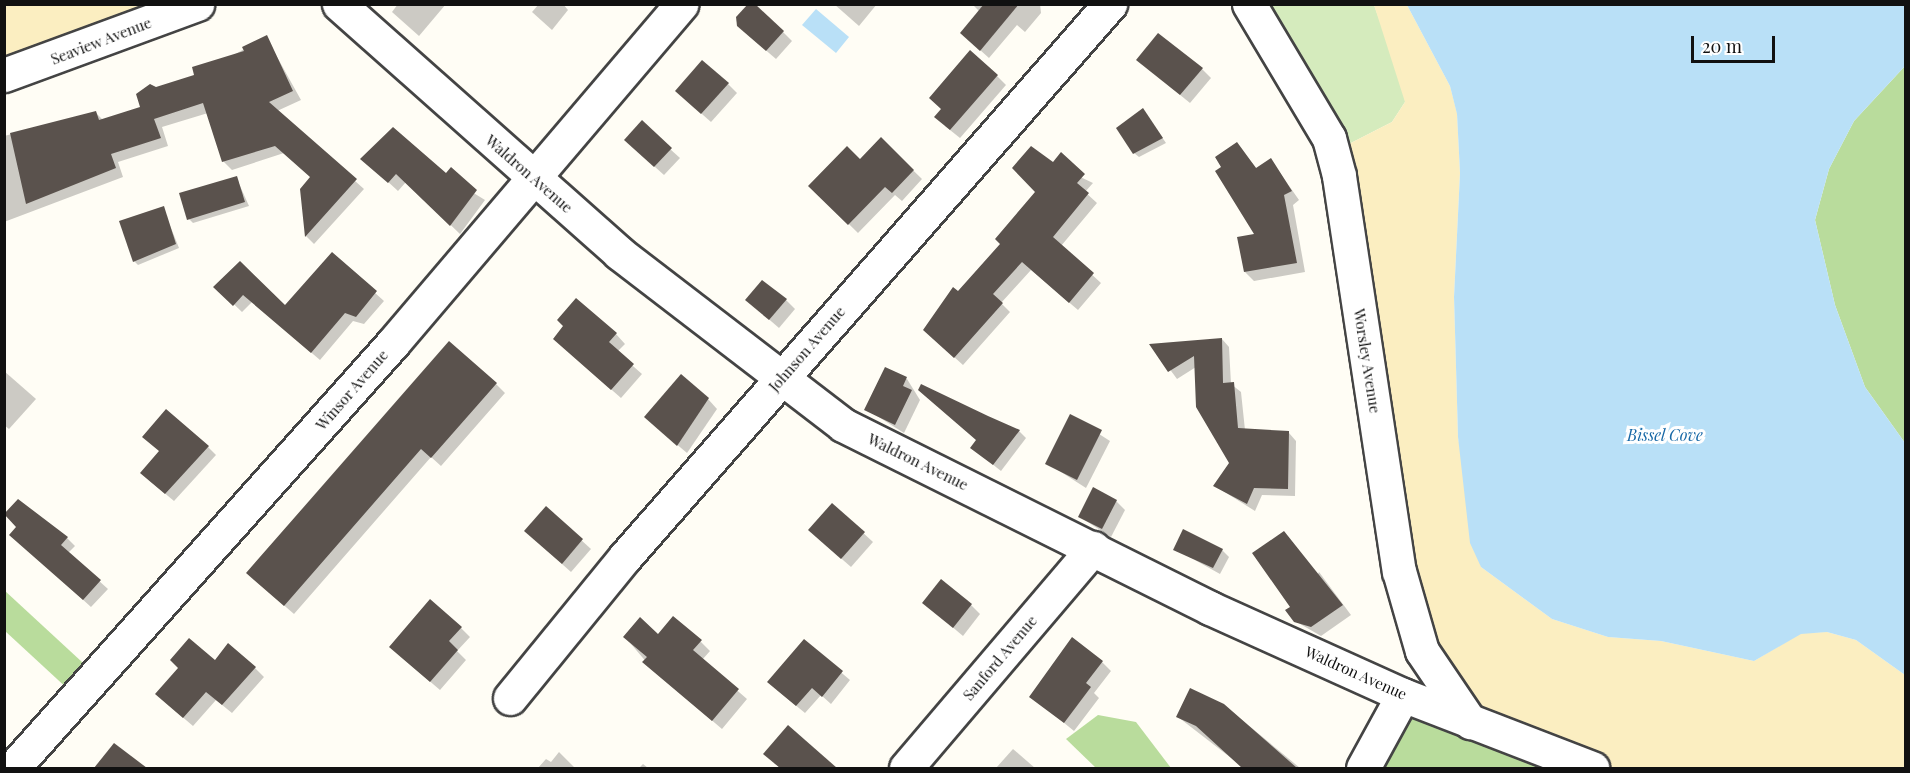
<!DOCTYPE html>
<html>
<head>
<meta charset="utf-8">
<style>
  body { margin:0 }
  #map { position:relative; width:1910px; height:773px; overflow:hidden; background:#fffdf5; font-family:"Playfair Display",serif }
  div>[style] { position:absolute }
  .green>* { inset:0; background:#d5ebbd }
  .forest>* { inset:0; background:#b9dc9c }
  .sand>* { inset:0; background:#fbeec1 }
  .water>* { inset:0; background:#b9e0f7 }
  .shadow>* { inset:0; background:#0003 }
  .building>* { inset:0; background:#5a524d }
  .roads { filter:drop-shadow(2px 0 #444) drop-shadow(-2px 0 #444) drop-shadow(0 2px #444) drop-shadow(0 -2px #444) }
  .street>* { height:33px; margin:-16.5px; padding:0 16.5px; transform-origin:16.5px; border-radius:16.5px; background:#fff }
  span { translate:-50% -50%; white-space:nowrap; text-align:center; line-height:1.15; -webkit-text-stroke:6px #fff; paint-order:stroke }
  .street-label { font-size:15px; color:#111 }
  .water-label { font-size:16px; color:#1768a6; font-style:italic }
  .frame { position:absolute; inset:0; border:6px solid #111; pointer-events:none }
  .scale { position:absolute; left:1691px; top:36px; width:84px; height:27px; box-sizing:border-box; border:3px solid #111; border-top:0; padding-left:8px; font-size:18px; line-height:21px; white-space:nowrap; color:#111; -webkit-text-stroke:4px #fff; paint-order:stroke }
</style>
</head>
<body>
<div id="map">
  <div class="green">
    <i style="clip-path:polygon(1249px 5px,1374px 5px,1404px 88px,1405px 102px,1392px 122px,1343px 147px)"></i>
  </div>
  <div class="forest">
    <i style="clip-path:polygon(1905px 66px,1905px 443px,1865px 387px,1835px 305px,1815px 220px,1829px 169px,1854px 121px)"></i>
    <i style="clip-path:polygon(4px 590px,95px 674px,70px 691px,5px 631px)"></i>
    <i style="clip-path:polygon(1395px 705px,1559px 768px,1363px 768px)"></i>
    <i style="clip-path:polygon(1098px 715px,1136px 722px,1171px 768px,1096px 768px,1066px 739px)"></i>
  </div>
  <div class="sand">
    <i style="clip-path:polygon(5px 5px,19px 4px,202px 5px,5px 78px)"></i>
    <i style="clip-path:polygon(1374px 5px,1407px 5px,1450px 86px,1457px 113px,1460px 173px,1454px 297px,1458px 437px,1481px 567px,1552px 619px,1608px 637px,1661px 641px,1754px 661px,1801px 633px,1827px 632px,1856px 640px,1905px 675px,1905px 768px,1578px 768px,1494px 735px,1426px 665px,1343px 147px,1392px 122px,1405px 102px)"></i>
  </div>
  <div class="water">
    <i style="clip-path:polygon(1407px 5px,1905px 5px,1905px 66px,1854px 121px,1829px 169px,1815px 220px,1835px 305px,1865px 387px,1905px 443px,1905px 675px,1856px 640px,1827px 632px,1801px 634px,1754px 661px,1661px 641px,1608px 637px,1552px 619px,1481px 567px,1470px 543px,1458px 437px,1454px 297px,1460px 173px,1457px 114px,1450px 86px)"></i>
    <i style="clip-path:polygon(816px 9px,849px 37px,836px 53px,802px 25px)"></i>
  </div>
  <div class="shadow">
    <i style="clip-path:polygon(398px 4px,446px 4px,419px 36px,392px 12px)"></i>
    <i style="clip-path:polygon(539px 4px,563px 4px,568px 10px,552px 30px,532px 12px)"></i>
    <i style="clip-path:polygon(834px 4px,877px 4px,859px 26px)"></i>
    <i style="clip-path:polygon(972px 4px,1040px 4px,1041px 13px,1025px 32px,1017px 25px,989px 58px,970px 41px,980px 12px)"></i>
    <i style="clip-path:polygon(783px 32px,792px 41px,776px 59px,748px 35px)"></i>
    <i style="clip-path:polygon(266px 37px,301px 100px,277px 111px,364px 189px,314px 244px,306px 236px,302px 189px,312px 177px,284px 153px,232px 170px,223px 161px,208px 113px,162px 127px,168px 146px,118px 162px,123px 177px,4px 222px,4px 136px,96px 113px,103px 120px,142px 108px,156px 89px,196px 76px)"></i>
    <i style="clip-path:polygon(1147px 68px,1202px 69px,1211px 78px,1190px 103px)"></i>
    <i style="clip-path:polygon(997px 76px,1006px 85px,960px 138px,945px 126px)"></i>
    <i style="clip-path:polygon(728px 84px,737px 93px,711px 122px,686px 100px)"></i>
    <i style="clip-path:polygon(1143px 110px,1166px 143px,1139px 157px,1134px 153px)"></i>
    <i style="clip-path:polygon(393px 129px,446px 176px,485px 200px,460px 234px,406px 182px,398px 191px,362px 158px)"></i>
    <i style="clip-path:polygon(881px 139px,922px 179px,902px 201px,895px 195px,858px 233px,810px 186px,860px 161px)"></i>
    <i style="clip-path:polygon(1237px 144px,1257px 169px,1271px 160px,1299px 200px,1293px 205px,1305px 272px,1254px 281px,1245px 272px,1256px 235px,1223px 168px)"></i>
    <i style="clip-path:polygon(635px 149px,670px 149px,680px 158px,664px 175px)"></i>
    <i style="clip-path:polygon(1053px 164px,1093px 183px,1085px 192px,1097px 203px,1061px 246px,1101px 283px,1078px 310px,1031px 270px,1001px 303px,1010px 312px,963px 365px,933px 338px,958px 293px,1002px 244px)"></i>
    <i style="clip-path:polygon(236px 177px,249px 206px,193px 223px,189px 219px)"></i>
    <i style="clip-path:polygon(163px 208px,179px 248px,138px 265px,134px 261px)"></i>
    <i style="clip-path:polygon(332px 254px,384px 301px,364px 324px,353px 321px,320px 360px,252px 302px,242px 312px,216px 287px,286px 308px)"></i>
    <i style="clip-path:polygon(786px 300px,795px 309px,779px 328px,756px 308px)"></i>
    <i style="clip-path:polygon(616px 334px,625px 344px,617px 352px,642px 374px,621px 398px,564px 348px)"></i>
    <i style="clip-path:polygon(1222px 339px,1229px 347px,1231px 384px,1241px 392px,1245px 430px,1289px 433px,1296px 441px,1295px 496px,1262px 495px,1255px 511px,1215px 486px,1230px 463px,1196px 367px,1177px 379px,1152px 345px)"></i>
    <i style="clip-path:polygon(886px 369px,907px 379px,920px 400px,904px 433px,866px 409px)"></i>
    <i style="clip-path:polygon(4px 371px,36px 399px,9px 429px,4px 425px)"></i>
    <i style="clip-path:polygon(496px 384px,505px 393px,441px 466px,431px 457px,294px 614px,257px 582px)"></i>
    <i style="clip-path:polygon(708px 399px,717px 409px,687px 453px,655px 426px)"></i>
    <i style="clip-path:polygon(1071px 416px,1110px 441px,1086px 488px,1047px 463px)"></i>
    <i style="clip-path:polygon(1019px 431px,1026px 438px,1001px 471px,972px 448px,977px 440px)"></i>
    <i style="clip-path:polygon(208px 447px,216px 455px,174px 501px,150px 481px)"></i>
    <i style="clip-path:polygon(19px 501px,67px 538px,75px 546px,68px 553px,108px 589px,91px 607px,19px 542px)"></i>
    <i style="clip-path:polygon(1116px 501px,1125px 510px,1111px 537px,1080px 517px)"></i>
    <i style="clip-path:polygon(833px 505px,873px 542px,851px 567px,819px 539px)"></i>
    <i style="clip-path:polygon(546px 508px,591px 549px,571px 572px,535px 540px)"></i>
    <i style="clip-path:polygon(1175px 549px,1222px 550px,1229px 557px,1220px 574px)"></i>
    <i style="clip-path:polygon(1319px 572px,1351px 615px,1321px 636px,1295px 621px)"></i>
    <i style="clip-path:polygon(924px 603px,971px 605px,980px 614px,963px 636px)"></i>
    <i style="clip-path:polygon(461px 628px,470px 637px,457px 651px,466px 660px,440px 690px,400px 656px)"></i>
    <i style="clip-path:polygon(658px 636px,701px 642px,710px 651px,702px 660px,747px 699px,722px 729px,654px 671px,625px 637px)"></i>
    <i style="clip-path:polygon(804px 641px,850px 680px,831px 704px,821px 695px,805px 713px,777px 690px)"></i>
    <i style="clip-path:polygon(215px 662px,255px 668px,264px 677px,232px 713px,216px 700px,193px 726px,166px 703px)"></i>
    <i style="clip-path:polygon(1102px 662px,1111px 671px,1094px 693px,1099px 698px,1074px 731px,1031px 696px)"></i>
    <i style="clip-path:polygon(1224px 705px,1300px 768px,1244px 768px,1178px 717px)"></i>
    <i style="clip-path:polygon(114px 745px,145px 768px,94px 768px)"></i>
    <i style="clip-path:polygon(1013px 749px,1035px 768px,996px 768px)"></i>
    <i style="clip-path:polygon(559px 752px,575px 768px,538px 768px,546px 759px,551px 762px)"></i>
    <i style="clip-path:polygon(774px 763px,830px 764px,835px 768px,781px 768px)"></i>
    <i style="clip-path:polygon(643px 764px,648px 768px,639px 768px)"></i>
  </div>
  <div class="building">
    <i style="clip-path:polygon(748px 4px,755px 4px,784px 31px,766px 51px,737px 26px,736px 17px)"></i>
    <i style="clip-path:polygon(984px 4px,1019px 4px,980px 51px,960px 33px)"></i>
    <i style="clip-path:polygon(1158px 33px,1203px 68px,1180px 95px,1136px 60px)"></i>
    <i style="clip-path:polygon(267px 35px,293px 91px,269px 102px,357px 179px,305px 237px,300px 189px,310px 177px,275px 146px,222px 162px,203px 103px,154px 119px,161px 138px,111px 154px,116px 168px,26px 204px,10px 133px,96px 111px,99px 120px,140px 107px,136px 94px,150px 84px,156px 87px,194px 75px,192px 67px,244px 51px,242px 47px)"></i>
    <i style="clip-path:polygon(970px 50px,998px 75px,950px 130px,934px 117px,941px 109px,929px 98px)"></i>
    <i style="clip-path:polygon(702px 60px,729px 83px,701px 114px,675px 91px)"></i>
    <i style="clip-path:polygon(1143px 108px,1163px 138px,1133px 154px,1116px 128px)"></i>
    <i style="clip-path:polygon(642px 120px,672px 148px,654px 167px,624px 140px)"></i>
    <i style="clip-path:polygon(393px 127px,446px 173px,451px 167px,477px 190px,450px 226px,396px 174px,388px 183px,360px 159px)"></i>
    <i style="clip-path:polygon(881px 137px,914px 170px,892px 193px,885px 187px,848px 225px,808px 186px,847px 146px,860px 159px)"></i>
    <i style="clip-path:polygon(1237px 142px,1256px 168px,1271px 158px,1292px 191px,1284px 195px,1297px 263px,1244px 272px,1237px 237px,1254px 234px,1215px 171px,1221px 167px,1215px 157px)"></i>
    <i style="clip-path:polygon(1031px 146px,1053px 162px,1061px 152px,1085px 174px,1077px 183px,1089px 193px,1053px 237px,1094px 273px,1069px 303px,1022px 262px,993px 294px,1003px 303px,954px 358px,923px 330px,953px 287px,958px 291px,1000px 244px,995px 239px,1035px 192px,1012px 168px)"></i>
    <i style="clip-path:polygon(237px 176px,245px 202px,187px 220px,179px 193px)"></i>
    <i style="clip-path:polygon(164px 206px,176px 244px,133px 262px,119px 221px)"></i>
    <i style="clip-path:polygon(332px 252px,377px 291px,356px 317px,345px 313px,311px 353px,243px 295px,233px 306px,213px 287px,240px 261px,285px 305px)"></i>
    <i style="clip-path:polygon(762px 280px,787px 299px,769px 320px,745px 300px)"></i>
    <i style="clip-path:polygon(576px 298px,617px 333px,609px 342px,634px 364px,611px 390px,553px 339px,563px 326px,557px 320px)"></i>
    <i style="clip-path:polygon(1222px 338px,1223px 383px,1234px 382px,1238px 428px,1289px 431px,1288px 489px,1254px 488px,1247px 504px,1213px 486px,1229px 463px,1196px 407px,1194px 356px,1168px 372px,1149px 344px)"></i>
    <i style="clip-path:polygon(449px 341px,497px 383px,431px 458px,421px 449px,284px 606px,246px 573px)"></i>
    <i style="clip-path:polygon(885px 367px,907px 377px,903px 386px,912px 390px,895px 425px,864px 410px)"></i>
    <i style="clip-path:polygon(681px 374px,709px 398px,677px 446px,644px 417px)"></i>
    <i style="clip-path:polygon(921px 384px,988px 416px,1020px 430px,993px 465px,970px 448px,976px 440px,918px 390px)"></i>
    <i style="clip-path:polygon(166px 409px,209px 446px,165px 494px,140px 473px,159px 451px,142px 437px)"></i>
    <i style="clip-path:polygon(1070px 414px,1102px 430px,1077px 480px,1045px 464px)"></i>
    <i style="clip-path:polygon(1093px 487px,1117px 500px,1102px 529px,1078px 517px)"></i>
    <i style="clip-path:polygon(18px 499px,68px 537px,61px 545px,101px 580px,83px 600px,9px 535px,16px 527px,4px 514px)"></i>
    <i style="clip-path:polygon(832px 503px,865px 532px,841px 559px,808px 530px)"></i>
    <i style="clip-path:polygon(546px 506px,583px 539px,562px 564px,524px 531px)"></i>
    <i style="clip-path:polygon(1183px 529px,1223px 549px,1213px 568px,1173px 550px)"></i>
    <i style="clip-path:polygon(1284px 531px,1343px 605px,1311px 627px,1294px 622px,1285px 610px,1290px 607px,1252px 553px)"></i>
    <i style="clip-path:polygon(941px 579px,972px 604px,953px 628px,922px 603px)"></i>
    <i style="clip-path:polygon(430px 599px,462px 627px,449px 641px,458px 650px,430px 682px,389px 647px)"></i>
    <i style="clip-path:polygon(673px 616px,702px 640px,693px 650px,739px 689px,712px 721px,642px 662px,647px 657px,623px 637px,640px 617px,658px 634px)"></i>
    <i style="clip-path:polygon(1072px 637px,1103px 661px,1086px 683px,1091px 687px,1064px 723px,1029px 697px)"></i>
    <i style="clip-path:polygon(189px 638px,215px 660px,228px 643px,256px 667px,222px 705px,206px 692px,183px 718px,155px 694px,178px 668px,170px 660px)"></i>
    <i style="clip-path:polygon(804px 639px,843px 671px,822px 697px,812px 688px,796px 706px,767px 682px)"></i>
    <i style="clip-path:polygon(1190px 688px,1224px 704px,1297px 768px,1242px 768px,1196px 726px,1176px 717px)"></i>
    <i style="clip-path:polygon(788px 725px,837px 768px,780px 768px,763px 754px)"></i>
    <i style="clip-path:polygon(114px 743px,147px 768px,94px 768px)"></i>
  </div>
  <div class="roads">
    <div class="street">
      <i style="left:339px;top:4px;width:375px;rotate:41.6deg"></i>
      <i style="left:619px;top:253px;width:282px;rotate:37.5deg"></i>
      <i style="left:843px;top:425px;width:410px;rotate:26.5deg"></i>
      <i style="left:1210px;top:608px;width:212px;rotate:24.3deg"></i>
      <i style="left:1403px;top:695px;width:203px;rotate:21.1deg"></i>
      <i style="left:1249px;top:4px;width:156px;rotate:59.2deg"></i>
      <i style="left:1329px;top:138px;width:39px;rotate:75deg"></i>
      <i style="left:1339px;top:176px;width:400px;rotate:81.4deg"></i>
      <i style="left:1399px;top:571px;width:83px;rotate:74deg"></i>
      <i style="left:1422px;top:651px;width:86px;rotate:55.9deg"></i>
      <i style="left:4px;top:75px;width:206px;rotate:-20.2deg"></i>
      <i style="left:510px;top:698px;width:182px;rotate:-50.8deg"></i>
      <i style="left:625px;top:557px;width:736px;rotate:-48.75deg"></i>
      <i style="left:13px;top:768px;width:570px;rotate:-48.2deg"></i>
      <i style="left:393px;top:343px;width:445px;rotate:-49.6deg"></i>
      <i style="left:906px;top:768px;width:289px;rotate:-49.6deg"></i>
      <i style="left:1363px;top:768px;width:83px;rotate:-61.3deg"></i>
    </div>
  </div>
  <div class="street-label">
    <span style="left:101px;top:41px;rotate:-21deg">Seaview Avenue</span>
    <span style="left:529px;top:174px;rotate:41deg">Waldron Avenue</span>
    <span style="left:807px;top:349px;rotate:-49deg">Johnson Avenue</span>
    <span style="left:1367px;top:361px;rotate:81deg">Worsley Avenue</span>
    <span style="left:352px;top:390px;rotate:-49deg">Winsor Avenue</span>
    <span style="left:918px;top:462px;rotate:26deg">Waldron Avenue</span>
    <span style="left:1000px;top:658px;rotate:-50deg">Sanford Avenue</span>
    <span style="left:1356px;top:673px;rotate:24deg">Waldron Avenue</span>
  </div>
  <div class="water-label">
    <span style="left:1665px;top:435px">Bissel Cove</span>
  </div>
  <div class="frame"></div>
  <div class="scale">20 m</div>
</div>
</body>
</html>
